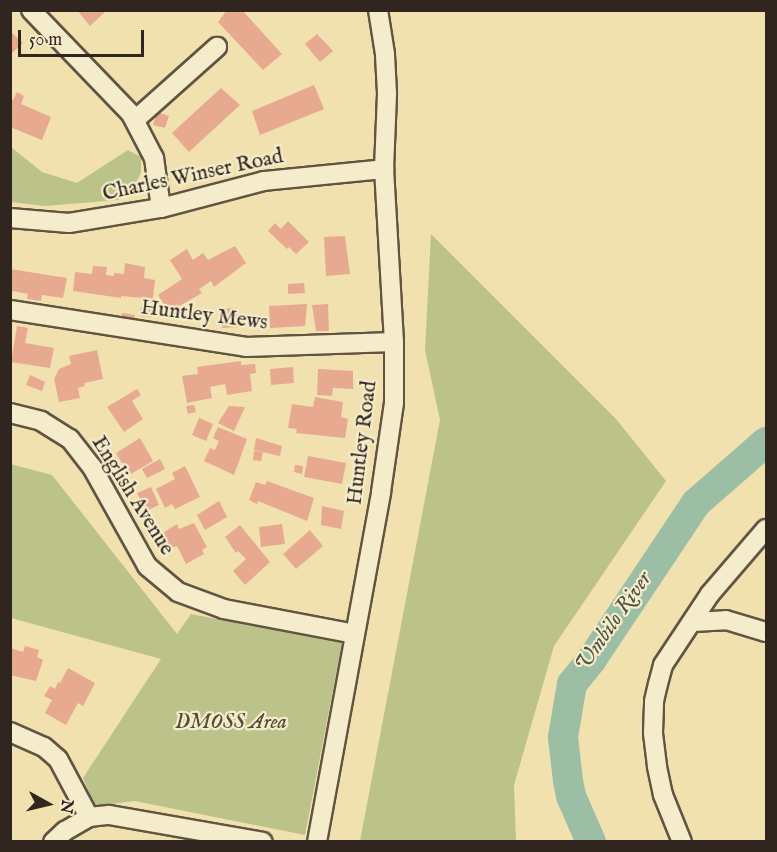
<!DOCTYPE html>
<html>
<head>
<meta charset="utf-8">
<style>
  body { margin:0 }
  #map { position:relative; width:777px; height:852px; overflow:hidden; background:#f0e1af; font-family:"IM FELL English",serif }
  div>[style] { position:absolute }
  .green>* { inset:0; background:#bbc28a }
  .river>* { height:30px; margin:-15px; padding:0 15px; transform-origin:15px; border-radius:15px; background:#9bbea5 }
  .building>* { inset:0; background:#e7aa90 }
  .roads { filter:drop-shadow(2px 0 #615443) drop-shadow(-2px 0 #615443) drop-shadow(0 2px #615443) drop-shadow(0 -2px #615443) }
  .street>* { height:18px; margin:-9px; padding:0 9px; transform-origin:9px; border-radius:9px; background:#f5eccb }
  span { translate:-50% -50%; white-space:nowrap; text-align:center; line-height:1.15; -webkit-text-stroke:4.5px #f5eccb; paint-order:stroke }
  .street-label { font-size:21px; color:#31251f }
  .park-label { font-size:21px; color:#544c3a; font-style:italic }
  .water-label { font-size:22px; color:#515347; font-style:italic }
  .frame { position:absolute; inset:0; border:12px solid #31251f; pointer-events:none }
  .north { position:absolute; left:18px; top:774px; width:60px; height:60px; -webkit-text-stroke:4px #f5eccb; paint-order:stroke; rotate:98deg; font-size:16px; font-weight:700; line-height:24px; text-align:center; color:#31251f }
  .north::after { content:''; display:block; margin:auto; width:21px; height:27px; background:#31251f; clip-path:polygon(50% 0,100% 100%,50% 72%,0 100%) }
  .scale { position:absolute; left:18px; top:30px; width:126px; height:27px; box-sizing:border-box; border:3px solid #31251f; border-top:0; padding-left:8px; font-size:18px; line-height:21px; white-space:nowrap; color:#31251f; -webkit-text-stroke:4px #f5eccb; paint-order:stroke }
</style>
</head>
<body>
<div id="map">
  <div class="green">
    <i style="clip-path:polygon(11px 147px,42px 172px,77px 183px,128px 150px,141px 157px,141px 173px,132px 190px,118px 200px,45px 206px,11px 202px)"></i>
    <i style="clip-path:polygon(431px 234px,616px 419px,666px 481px,554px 646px,514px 785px,516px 841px,360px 841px,440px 420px,425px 350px)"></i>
    <i style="clip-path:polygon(10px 464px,52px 475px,177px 634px,191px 614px,342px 643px,305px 835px,135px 801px,95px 806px,83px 778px,161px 659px,11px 618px)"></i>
  </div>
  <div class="river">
    <i style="left:591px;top:842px;width:50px;rotate:-113.5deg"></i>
    <i style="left:571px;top:796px;width:15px;rotate:-101deg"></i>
    <i style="left:568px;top:781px;width:44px;rotate:-96.5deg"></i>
    <i style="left:563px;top:737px;width:54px;rotate:-80.4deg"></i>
    <i style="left:572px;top:684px;width:32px;rotate:-51deg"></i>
    <i style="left:592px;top:659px;width:187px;rotate:-56.3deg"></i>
    <i style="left:696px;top:503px;width:93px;rotate:-41.1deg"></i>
  </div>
  <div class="building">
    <i style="clip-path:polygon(77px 10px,107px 10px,90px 26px)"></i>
    <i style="clip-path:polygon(227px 10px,242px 10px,282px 54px,263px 70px,218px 22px)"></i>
    <i style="clip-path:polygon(10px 31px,23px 43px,10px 55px)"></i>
    <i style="clip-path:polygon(317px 34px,333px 51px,320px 62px,305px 44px)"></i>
    <i style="clip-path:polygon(314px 85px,324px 109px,260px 135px,252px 111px)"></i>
    <i style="clip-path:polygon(221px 88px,240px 105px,189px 152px,172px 133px)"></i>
    <i style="clip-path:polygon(17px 92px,24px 96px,21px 104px,51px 117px,42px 140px,10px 127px,10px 99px,13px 100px)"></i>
    <i style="clip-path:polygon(157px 112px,169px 116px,165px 128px,153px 125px)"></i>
    <i style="clip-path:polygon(288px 221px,309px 242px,296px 254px,289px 247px,287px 249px,268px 231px,275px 223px,281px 229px)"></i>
    <i style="clip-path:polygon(345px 236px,350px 274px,326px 276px,324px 237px)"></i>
    <i style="clip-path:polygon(235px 246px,246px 263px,214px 287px,211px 281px,199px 289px,202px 293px,169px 312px,158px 295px,182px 279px,170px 260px,187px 249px,193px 260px,203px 253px,208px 260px)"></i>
    <i style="clip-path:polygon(125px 263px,145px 267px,144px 278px,155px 280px,153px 299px,121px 296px,121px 298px,73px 291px,75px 272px,92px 274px,93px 266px,107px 267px,106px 275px,114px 276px,114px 273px,124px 274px)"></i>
    <i style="clip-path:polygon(10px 269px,67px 278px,63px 298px,42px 295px,41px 301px,27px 299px,28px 294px,13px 291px,10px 296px)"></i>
    <i style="clip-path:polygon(304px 283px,305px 293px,288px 294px,288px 284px)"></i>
    <i style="clip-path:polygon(307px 304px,305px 326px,270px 328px,269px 306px)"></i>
    <i style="clip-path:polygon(328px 304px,329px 331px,316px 331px,312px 305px)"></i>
    <i style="clip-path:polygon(141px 307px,153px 308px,152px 317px,140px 316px)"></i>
    <i style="clip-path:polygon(237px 308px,238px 327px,222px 328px,221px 309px)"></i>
    <i style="clip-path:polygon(122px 313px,135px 315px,134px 322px,121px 321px)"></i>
    <i style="clip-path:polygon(17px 326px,28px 328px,25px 343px,54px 348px,50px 368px,11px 362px)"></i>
    <i style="clip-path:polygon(97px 350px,103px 379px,84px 383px,85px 386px,78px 388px,80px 398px,59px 402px,54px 379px,59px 369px,71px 364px,69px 356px)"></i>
    <i style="clip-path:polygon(241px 361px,241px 365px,255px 364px,256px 373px,250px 374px,252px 391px,227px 395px,225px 384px,210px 387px,212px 398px,187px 403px,182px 376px,198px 374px,197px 367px)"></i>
    <i style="clip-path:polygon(293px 367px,294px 383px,271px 385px,270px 369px)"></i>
    <i style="clip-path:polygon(318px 369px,353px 371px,353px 389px,333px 388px,332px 396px,317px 395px)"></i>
    <i style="clip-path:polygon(30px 375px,45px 382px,42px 391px,26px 385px)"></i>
    <i style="clip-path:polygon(137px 389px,141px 395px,132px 401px,143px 419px,124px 432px,107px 407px)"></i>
    <i style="clip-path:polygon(315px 397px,343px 402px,341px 417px,348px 419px,345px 438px,296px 433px,297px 429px,288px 428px,292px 404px,313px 407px)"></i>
    <i style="clip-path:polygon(194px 405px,196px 412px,188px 414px,186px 406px)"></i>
    <i style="clip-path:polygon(229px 406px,245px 407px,234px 431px,218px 423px)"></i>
    <i style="clip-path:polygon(199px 418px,213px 424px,206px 441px,192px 435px)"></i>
    <i style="clip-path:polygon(218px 427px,247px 439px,234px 475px,204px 461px,210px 448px,215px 450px,219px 441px,213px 438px)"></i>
    <i style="clip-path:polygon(140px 438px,153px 461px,129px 475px,116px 453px)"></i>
    <i style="clip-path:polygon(256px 438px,282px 446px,280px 456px,254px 450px)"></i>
    <i style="clip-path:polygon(254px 451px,263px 452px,261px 461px,253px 460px)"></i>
    <i style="clip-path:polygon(308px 456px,346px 463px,342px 484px,304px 477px)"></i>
    <i style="clip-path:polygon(160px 459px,165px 469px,147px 478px,142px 469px)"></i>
    <i style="clip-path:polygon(295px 465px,303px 466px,302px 474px,294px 472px)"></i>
    <i style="clip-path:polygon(185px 466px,200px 497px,175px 509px,172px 504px,165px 508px,156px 489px,175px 479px,172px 473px)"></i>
    <i style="clip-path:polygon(267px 481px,314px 498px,307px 521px,258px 501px,257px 504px,249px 500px,256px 482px,265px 485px)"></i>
    <i style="clip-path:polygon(151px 487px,159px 505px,146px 511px,137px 493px)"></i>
    <i style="clip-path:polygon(219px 501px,227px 517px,205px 530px,197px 515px)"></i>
    <i style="clip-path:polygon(322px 506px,344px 511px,341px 529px,321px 525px)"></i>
    <i style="clip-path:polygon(194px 523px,207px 547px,202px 550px,204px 554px,186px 564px,177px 546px,165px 550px,158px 536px,177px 524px,179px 529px)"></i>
    <i style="clip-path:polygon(282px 524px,285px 544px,261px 547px,259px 527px)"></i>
    <i style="clip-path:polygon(240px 525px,270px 562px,245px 585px,233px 571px,246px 559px,238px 551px,236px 553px,225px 537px)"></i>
    <i style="clip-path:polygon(310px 530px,323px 546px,296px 569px,283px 554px)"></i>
    <i style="clip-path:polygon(25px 646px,39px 650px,37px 657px,43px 660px,36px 681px,10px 675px,10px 648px,23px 652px)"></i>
    <i style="clip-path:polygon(68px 668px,95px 683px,83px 706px,78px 703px,66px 725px,45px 713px,52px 700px,44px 696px,50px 686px,55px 689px,58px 682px,60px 683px)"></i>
  </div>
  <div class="roads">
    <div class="street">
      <i style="left:31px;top:10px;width:144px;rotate:46.1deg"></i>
      <i style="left:131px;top:114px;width:50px;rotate:62.4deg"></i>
      <i style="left:154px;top:158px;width:50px;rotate:82deg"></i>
      <i style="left:135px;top:120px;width:110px;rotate:-41.7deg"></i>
      <i style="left:10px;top:218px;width:59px;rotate:4.8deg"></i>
      <i style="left:69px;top:223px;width:93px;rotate:-9.3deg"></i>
      <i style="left:161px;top:208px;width:106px;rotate:-14.7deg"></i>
      <i style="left:264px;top:181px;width:121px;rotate:-5.7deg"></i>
      <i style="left:10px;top:310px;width:239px;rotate:8.9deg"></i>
      <i style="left:246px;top:347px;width:148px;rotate:-1.9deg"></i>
      <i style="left:10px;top:413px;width:32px;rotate:14deg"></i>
      <i style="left:41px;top:421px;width:34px;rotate:32deg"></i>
      <i style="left:70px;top:439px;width:36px;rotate:52deg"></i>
      <i style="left:92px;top:467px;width:113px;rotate:60.9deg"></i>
      <i style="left:147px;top:566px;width:40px;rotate:40deg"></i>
      <i style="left:178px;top:592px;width:49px;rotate:20.3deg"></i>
      <i style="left:224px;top:609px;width:133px;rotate:10.8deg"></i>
      <i style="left:693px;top:622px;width:33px;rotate:-3deg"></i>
      <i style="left:726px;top:620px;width:42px;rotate:16.7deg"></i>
      <i style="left:10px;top:732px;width:37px;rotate:24deg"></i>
      <i style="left:44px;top:747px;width:18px;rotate:41deg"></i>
      <i style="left:58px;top:759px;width:66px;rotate:61.9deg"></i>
      <i style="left:53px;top:842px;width:16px;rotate:-43deg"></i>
      <i style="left:65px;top:831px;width:28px;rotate:-30deg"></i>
      <i style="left:89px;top:817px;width:20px;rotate:-6deg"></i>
      <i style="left:109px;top:815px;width:156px;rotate:9.9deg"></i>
      <i style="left:317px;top:842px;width:356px;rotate:-79.6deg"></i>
      <i style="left:381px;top:492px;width:90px;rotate:-81.7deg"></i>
      <i style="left:394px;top:403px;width:61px;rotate:-90deg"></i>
      <i style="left:394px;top:342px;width:173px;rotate:-93.3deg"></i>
      <i style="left:384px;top:169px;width:76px;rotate:-87.7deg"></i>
      <i style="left:387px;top:93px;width:39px;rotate:-93deg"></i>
      <i style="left:385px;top:54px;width:45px;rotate:-99deg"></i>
      <i style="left:682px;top:842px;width:51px;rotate:-112deg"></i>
      <i style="left:663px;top:795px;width:30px;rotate:-102deg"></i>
      <i style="left:657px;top:766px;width:33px;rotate:-97deg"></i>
      <i style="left:653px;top:733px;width:32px;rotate:-88deg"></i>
      <i style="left:654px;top:701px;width:17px;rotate:-77deg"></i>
      <i style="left:658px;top:684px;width:20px;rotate:-75deg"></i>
      <i style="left:663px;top:665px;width:85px;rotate:-56.5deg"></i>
      <i style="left:710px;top:594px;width:86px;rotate:-49.3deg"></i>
    </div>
  </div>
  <div class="street-label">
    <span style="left:193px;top:176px;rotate:-12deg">Charles Winser Road</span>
    <span style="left:204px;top:316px;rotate:7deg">Huntley Mews</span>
    <span style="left:363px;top:443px;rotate:-83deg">Huntley Road</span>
    <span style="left:132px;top:496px;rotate:58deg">English Avenue</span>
  </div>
  <div class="park-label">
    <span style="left:231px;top:723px">DMOSS Area</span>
  </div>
  <div class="water-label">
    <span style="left:614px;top:622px;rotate:-55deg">Umbilo River</span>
  </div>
  <div class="frame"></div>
  <div class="north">N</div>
  <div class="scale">50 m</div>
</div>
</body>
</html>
